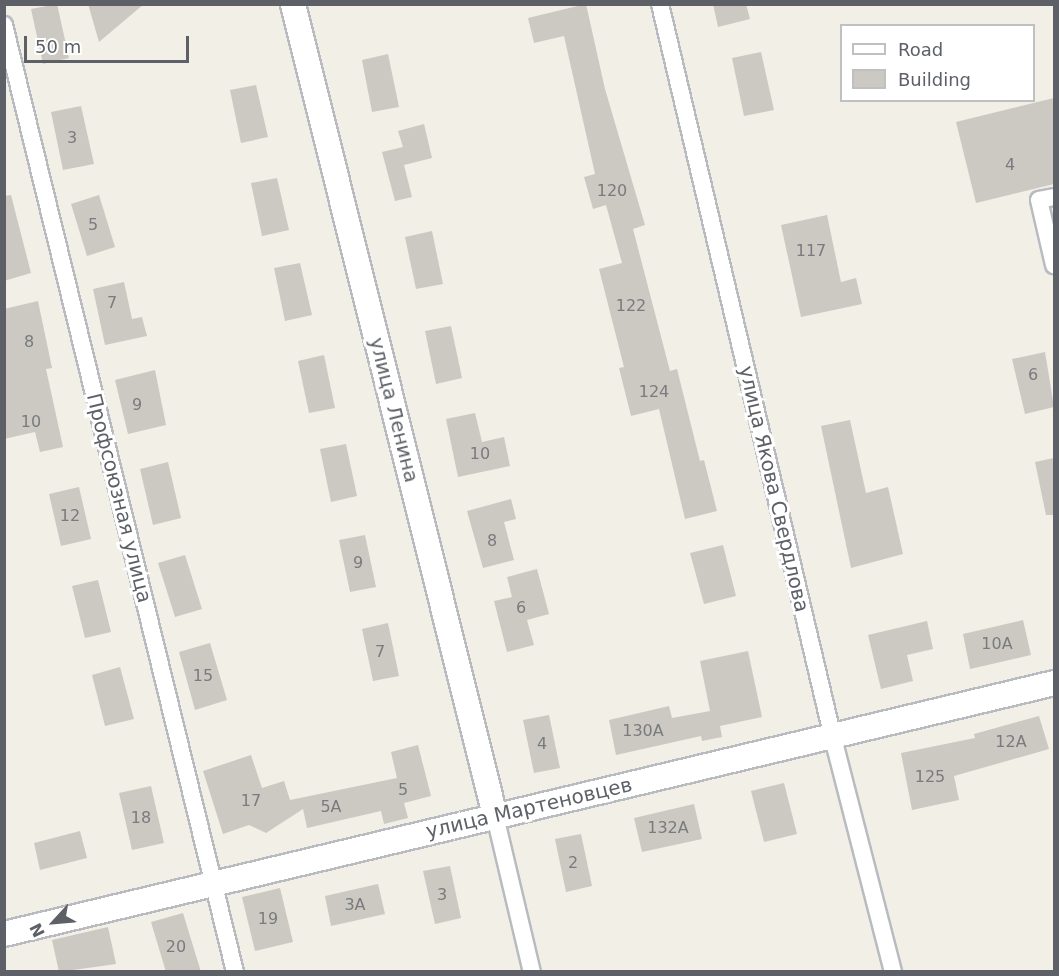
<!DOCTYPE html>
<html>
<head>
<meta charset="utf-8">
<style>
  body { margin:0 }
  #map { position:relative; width:1059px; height:976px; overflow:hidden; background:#f1efe6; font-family:"DejaVu Sans",sans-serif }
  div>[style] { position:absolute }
  .building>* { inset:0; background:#ccc9c3 }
  .roads { filter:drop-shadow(2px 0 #b8bbc0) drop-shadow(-2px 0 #b8bbc0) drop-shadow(0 2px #b8bbc0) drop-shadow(0 -2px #b8bbc0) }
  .street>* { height:16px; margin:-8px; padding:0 8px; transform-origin:8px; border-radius:8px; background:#fff }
  .secondary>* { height:24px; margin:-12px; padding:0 12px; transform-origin:12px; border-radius:12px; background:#fff }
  span { translate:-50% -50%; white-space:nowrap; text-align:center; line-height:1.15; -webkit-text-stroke:6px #fff; paint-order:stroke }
  .number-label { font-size:16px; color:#797b7e }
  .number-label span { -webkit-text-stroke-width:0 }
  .street-label { font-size:20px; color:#5d6167 }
  .frame { position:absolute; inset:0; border:6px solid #5d6167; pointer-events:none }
  .legend { position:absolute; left:840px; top:24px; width:195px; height:78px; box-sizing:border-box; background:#fff; border:2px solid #bec0c2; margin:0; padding:8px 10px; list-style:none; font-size:18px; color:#5d6167 }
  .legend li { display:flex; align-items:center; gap:12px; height:30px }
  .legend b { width:30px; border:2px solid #bec0c2 }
  .north { position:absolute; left:24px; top:892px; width:60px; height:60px; -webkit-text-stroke:4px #fff; paint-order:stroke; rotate:244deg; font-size:16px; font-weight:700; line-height:24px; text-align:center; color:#5d6167 }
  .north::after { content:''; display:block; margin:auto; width:21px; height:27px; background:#5d6167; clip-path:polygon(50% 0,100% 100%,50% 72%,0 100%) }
  .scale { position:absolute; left:24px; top:36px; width:165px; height:27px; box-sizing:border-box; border:3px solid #5d6167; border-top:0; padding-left:8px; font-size:18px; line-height:21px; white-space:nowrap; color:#5d6167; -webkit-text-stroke:4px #fff; paint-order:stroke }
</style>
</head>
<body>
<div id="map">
  <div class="building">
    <i style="clip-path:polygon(57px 4px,69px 58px,43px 64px,31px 9px)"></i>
    <i style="clip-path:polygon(88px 4px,144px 4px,99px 42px)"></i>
    <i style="clip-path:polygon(586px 4px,605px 89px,645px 225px,633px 229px,670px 371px,677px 369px,700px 461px,704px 460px,717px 511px,685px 519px,659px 409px,631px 416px,619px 368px,624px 367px,599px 269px,622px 263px,606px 205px,593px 209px,584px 177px,595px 174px,564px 36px,534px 43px,528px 18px)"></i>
    <i style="clip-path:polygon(713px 4px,746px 4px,750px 19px,718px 27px)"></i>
    <i style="clip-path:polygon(761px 52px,774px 110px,744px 116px,732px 58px)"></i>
    <i style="clip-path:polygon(388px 54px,399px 107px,372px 112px,362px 60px)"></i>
    <i style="clip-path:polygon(256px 85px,268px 137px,241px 143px,230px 90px)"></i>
    <i style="clip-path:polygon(1054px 98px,1054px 184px,976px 203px,956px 122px)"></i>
    <i style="clip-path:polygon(81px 106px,94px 164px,63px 170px,51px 112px)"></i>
    <i style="clip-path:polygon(424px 124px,432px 158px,404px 165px,412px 197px,395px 201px,382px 152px,403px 147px,398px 131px)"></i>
    <i style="clip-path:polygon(277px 178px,289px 230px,262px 236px,251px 183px)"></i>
    <i style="clip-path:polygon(11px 195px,31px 273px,4px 281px,4px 196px)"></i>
    <i style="clip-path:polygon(99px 195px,115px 247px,87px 256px,71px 204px)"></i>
    <i style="clip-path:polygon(827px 215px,841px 282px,856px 278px,862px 304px,801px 317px,781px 225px)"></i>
    <i style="clip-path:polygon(432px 231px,443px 284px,416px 289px,405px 237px)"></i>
    <i style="clip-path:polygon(300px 263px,312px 315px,285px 321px,274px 268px)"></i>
    <i style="clip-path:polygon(124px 282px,132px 319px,142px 317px,147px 336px,105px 345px,93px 289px)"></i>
    <i style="clip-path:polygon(38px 301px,52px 368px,46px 369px,63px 447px,40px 452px,35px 432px,4px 439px,4px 309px)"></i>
    <i style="clip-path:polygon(451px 326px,462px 378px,436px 384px,425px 331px)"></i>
    <i style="clip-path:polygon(1045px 352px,1054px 407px,1025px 414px,1012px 359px)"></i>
    <i style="clip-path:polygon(324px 355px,335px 408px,309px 413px,298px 361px)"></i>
    <i style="clip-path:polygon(155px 370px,166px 425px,128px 434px,115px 380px)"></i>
    <i style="clip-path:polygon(475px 413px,482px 442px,504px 437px,510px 466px,458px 477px,446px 419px)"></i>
    <i style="clip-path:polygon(850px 420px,866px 493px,888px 487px,903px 554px,851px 568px,821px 426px)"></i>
    <i style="clip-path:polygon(346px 444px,357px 496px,331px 502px,320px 449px)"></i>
    <i style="clip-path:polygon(1054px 458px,1054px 515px,1046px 515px,1035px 462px)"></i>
    <i style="clip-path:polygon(168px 462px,181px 518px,153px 525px,140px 469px)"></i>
    <i style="clip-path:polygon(79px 487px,91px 539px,61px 546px,49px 494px)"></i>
    <i style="clip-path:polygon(511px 499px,516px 519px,504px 522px,514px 560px,483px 568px,467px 511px)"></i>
    <i style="clip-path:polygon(365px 535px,376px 587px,350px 592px,339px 540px)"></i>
    <i style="clip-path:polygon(723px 545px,736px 596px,704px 604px,690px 553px)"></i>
    <i style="clip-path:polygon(185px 555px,202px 609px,175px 617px,158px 563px)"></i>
    <i style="clip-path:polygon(537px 569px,549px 614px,527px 620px,534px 645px,507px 652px,494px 601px,512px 597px,507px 577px)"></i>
    <i style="clip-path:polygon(98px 580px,111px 632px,85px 638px,72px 586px)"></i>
    <i style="clip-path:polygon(1023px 620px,1031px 655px,970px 669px,963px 634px)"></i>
    <i style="clip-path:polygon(927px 621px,933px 649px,907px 655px,913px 681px,881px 689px,868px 635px)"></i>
    <i style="clip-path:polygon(388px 623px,399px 676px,373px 681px,362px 629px)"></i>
    <i style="clip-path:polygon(210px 643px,227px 700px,195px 710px,179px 652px)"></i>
    <i style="clip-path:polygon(748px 651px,762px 717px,720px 726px,722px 737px,702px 741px,701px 736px,616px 755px,609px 720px,669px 706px,672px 718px,710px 711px,700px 661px)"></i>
    <i style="clip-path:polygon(120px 667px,134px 719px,105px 726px,92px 675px)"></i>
    <i style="clip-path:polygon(549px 715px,560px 768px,534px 773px,523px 720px)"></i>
    <i style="clip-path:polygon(1039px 716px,1049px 749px,954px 776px,959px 800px,912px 810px,901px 753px,975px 738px,974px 734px)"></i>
    <i style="clip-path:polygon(418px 745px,431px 796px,404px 803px,408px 818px,384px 824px,381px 811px,307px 828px,303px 809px,266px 833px,249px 825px,223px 834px,203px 771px,251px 755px,262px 788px,284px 781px,290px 800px,397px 778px,391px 752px)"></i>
    <i style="clip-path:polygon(784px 783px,797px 834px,764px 842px,751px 791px)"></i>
    <i style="clip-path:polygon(151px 786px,164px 843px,132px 850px,119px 793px)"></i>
    <i style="clip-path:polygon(694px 804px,702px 839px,642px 852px,634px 818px)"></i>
    <i style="clip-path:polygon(80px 831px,87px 858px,40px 870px,34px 843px)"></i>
    <i style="clip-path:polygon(581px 834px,592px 886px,566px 892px,555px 839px)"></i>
    <i style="clip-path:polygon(450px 866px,461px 918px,435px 924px,423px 871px)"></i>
    <i style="clip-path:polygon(378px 884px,385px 914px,331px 926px,325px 896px)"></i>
    <i style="clip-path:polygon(280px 888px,293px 942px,255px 951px,242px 897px)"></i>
    <i style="clip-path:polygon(183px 913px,201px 972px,166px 972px,151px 922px)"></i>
    <i style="clip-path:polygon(108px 927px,116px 964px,59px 972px,52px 940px)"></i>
  </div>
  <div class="roads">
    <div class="street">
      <i style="left:660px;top:4px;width:754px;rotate:76.74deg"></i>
      <i style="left:833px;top:738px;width:242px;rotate:75.6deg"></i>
      <i style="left:4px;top:25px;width:975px;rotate:76.29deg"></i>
      <i style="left:1054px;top:197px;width:15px;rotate:169deg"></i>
      <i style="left:1039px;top:200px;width:67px;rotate:77deg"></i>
      <i style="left:495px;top:816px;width:160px;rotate:76.7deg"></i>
    </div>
    <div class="secondary">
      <i style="left:293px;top:4px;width:837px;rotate:76.03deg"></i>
      <i style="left:4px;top:934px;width:1080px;rotate:-13.44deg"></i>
    </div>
  </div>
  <div class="number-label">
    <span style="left:72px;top:138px">3</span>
    <span style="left:1010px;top:165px">4</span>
    <span style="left:612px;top:191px">120</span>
    <span style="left:93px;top:225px">5</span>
    <span style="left:811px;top:251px">117</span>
    <span style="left:112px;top:303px">7</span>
    <span style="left:631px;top:306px">122</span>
    <span style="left:29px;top:342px">8</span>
    <span style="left:1033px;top:375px">6</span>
    <span style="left:654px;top:392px">124</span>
    <span style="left:137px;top:405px">9</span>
    <span style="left:31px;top:422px">10</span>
    <span style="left:480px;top:454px">10</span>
    <span style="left:70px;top:516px">12</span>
    <span style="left:492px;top:541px">8</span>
    <span style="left:358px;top:563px">9</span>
    <span style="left:521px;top:608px">6</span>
    <span style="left:997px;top:644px">10А</span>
    <span style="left:380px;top:652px">7</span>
    <span style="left:203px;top:676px">15</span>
    <span style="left:643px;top:731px">130А</span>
    <span style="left:1011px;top:742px">12А</span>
    <span style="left:542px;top:744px">4</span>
    <span style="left:930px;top:777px">125</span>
    <span style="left:403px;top:790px">5</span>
    <span style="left:251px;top:801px">17</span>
    <span style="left:331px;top:807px">5А</span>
    <span style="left:141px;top:818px">18</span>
    <span style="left:668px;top:828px">132А</span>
    <span style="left:573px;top:863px">2</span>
    <span style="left:442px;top:895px">3</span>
    <span style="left:355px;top:905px">3А</span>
    <span style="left:268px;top:919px">19</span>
    <span style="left:176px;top:947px">20</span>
  </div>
  <div class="street-label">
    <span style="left:394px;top:410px;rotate:76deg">улица Ленина</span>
    <span style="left:774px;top:489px;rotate:77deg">улица Якова Свердлова</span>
    <span style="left:119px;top:498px;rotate:76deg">Профсоюзная улица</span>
    <span style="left:529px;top:808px;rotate:-13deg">улица Мартеновцев</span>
  </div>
  <div class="frame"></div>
  <ul class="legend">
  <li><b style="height:8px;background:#fff"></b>Road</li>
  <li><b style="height:16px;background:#ccc9c3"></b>Building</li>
  </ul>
  <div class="north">N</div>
  <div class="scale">50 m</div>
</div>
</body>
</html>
